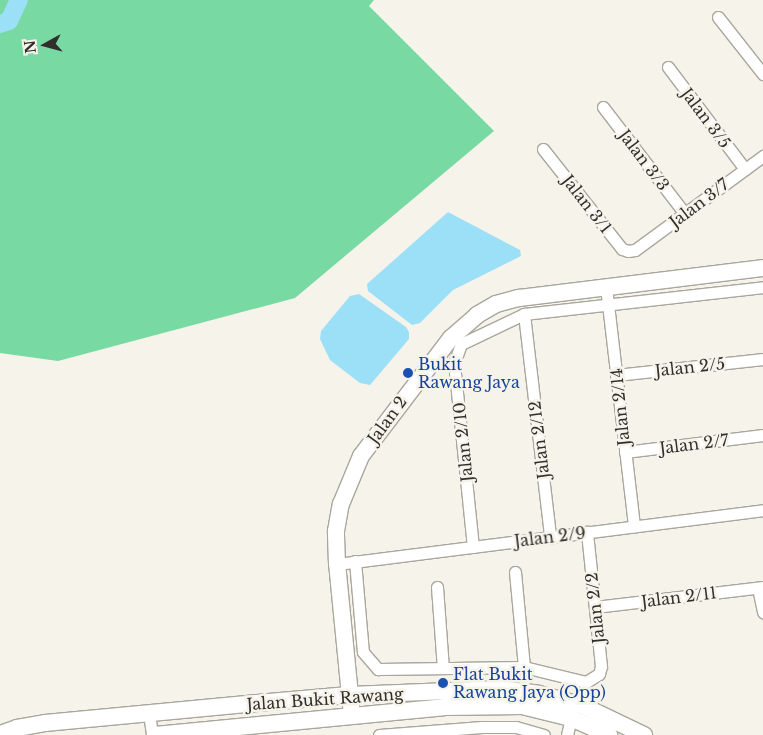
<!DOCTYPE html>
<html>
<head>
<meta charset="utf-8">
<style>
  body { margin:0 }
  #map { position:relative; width:763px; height:735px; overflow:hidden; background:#f6f3ea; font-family:"Libre Baskerville",serif }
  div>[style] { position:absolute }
  .green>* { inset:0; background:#78d9a3 }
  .water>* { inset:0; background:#9be0f7 }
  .river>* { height:18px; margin:-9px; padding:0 9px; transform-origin:9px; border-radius:9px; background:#9be0f7 }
  .roads { filter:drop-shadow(1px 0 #a9a79d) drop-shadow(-1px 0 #a9a79d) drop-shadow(0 1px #a9a79d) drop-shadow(0 -1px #a9a79d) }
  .street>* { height:11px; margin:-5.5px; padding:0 5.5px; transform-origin:5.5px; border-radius:5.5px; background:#fff }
  .secondary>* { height:16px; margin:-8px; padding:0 8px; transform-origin:8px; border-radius:8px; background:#fff }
  .dots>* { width:14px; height:14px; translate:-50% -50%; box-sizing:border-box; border:2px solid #f6f3ea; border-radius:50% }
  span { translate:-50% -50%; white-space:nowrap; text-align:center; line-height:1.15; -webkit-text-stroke:5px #f6f3ea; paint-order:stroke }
  .street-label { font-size:16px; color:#302f2c }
  .transit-label { font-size:16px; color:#164399 }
  .left { translate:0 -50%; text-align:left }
  .north { position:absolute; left:20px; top:20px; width:50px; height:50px; -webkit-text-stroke:4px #f6f3ea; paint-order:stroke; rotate:263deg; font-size:14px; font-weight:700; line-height:20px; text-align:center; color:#302f2c }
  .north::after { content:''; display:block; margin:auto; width:18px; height:22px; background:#302f2c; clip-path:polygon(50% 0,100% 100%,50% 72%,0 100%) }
</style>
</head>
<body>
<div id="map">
  <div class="green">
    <i style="clip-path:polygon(0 0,374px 0,369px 6px,494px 131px,295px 298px,58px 361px,0 353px)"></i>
  </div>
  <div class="water">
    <i style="clip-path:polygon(448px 212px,520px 250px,521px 256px,453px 290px,420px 323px,412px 325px,368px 291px,367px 284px)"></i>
    <i style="clip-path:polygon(359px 294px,406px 327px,409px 332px,409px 339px,370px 385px,360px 383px,330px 360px,320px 339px,321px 331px,350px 296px)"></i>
  </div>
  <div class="river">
    <i style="left:0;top:24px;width:9px;rotate:-18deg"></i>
    <i style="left:9px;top:21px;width:23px;rotate:-65deg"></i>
  </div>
  <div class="roads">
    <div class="street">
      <i style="left:718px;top:17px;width:73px;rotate:51.7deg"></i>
      <i style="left:668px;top:67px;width:128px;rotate:53deg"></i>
      <i style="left:603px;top:107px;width:135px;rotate:52.5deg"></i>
      <i style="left:543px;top:149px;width:127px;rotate:51.7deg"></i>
      <i style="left:622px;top:249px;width:6px;rotate:18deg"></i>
      <i style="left:628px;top:251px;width:7px;rotate:-8deg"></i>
      <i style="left:635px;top:250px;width:159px;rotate:-36.3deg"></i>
      <i style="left:606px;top:287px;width:241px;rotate:83.3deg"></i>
      <i style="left:524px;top:314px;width:225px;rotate:83.3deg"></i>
      <i style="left:616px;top:375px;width:148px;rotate:-6.2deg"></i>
      <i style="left:625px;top:452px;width:139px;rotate:-7deg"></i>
      <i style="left:473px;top:547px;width:184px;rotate:-95.9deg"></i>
      <i style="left:454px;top:364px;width:21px;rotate:-71deg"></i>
      <i style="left:461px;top:344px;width:70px;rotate:-25.5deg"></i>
      <i style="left:524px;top:314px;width:241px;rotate:-6.4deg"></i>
      <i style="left:355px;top:561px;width:91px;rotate:85deg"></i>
      <i style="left:363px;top:652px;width:23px;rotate:49deg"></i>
      <i style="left:378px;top:669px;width:146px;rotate:-0.8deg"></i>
      <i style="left:524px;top:667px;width:64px;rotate:13.6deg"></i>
      <i style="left:586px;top:682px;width:15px;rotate:-32deg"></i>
      <i style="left:599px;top:674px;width:8px;rotate:-76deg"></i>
      <i style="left:601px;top:666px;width:135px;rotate:-96deg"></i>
      <i style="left:337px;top:564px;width:429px;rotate:-7.2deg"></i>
      <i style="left:515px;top:572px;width:95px;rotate:84.6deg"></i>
      <i style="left:437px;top:587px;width:81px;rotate:85.8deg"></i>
      <i style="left:758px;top:588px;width:25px;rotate:78deg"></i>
      <i style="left:595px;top:607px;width:169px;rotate:-6.8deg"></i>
      <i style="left:149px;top:713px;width:22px;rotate:82deg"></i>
      <i style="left:379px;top:735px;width:103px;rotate:-4.4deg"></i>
      <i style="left:482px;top:727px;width:34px"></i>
      <i style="left:516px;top:727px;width:29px;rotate:16deg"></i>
      <i style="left:567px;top:735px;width:17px;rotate:-77deg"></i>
    </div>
    <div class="secondary">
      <i style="left:352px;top:716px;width:153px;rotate:-95.6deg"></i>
      <i style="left:337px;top:564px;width:33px;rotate:-92deg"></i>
      <i style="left:336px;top:531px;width:27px;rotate:-80deg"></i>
      <i style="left:341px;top:504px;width:52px;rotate:-67.4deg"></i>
      <i style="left:361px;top:456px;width:148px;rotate:-52.7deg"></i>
      <i style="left:451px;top:338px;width:35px;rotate:-41deg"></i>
      <i style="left:477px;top:315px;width:22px;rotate:-30deg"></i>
      <i style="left:496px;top:304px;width:24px;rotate:-15deg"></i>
      <i style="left:519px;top:298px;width:246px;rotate:-7deg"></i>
      <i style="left:0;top:734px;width:18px;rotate:-19deg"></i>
      <i style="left:17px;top:728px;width:28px;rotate:-10deg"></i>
      <i style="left:45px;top:723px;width:213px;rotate:-5.4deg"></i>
      <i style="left:257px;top:703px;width:92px;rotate:-5deg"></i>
      <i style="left:349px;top:695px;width:151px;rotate:-2.3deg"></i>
      <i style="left:500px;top:689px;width:39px;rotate:7deg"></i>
      <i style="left:539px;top:694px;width:43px;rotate:14.7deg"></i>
      <i style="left:581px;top:705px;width:70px;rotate:25.5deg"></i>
      <i style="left:155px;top:735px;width:290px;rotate:-5.5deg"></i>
      <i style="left:444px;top:707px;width:78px;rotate:-0.7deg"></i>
      <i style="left:522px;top:706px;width:50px;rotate:13.8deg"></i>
      <i style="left:571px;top:718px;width:42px;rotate:24.1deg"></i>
    </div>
  </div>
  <div class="dots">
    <i style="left:408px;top:373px;background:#1a4fb4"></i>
    <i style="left:443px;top:683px;background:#1a4fb4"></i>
  </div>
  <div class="street-label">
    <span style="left:706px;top:118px;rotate:53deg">Jalan 3/5</span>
    <span style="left:644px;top:160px;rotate:53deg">Jalan 3/3</span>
    <span style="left:699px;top:203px;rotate:-37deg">Jalan 3/7</span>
    <span style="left:587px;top:204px;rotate:52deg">Jalan 3/1</span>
    <span style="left:690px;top:367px;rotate:-6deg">Jalan 2/5</span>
    <span style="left:620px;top:407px;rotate:-96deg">Jalan 2/14</span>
    <span style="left:387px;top:420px;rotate:-54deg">Jalan 2</span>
    <span style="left:539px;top:440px;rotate:-97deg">Jalan 2/12</span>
    <span style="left:463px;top:442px;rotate:-96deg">Jalan 2/10</span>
    <span style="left:694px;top:444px;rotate:-7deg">Jalan 2/7</span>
    <span style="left:550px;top:537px;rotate:-7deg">Jalan 2/9</span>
    <span style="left:679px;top:597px;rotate:-7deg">Jalan 2/11</span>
    <span style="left:595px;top:608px;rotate:-96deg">Jalan 2/2</span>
    <span style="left:325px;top:699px;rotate:-4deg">Jalan Bukit Rawang</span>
  </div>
  <div class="transit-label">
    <span class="left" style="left:418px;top:373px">Bukit<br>Rawang Jaya</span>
    <span class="left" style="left:453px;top:683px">Flat Bukit<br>Rawang Jaya (Opp)</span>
  </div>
  <div class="north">N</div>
</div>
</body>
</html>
